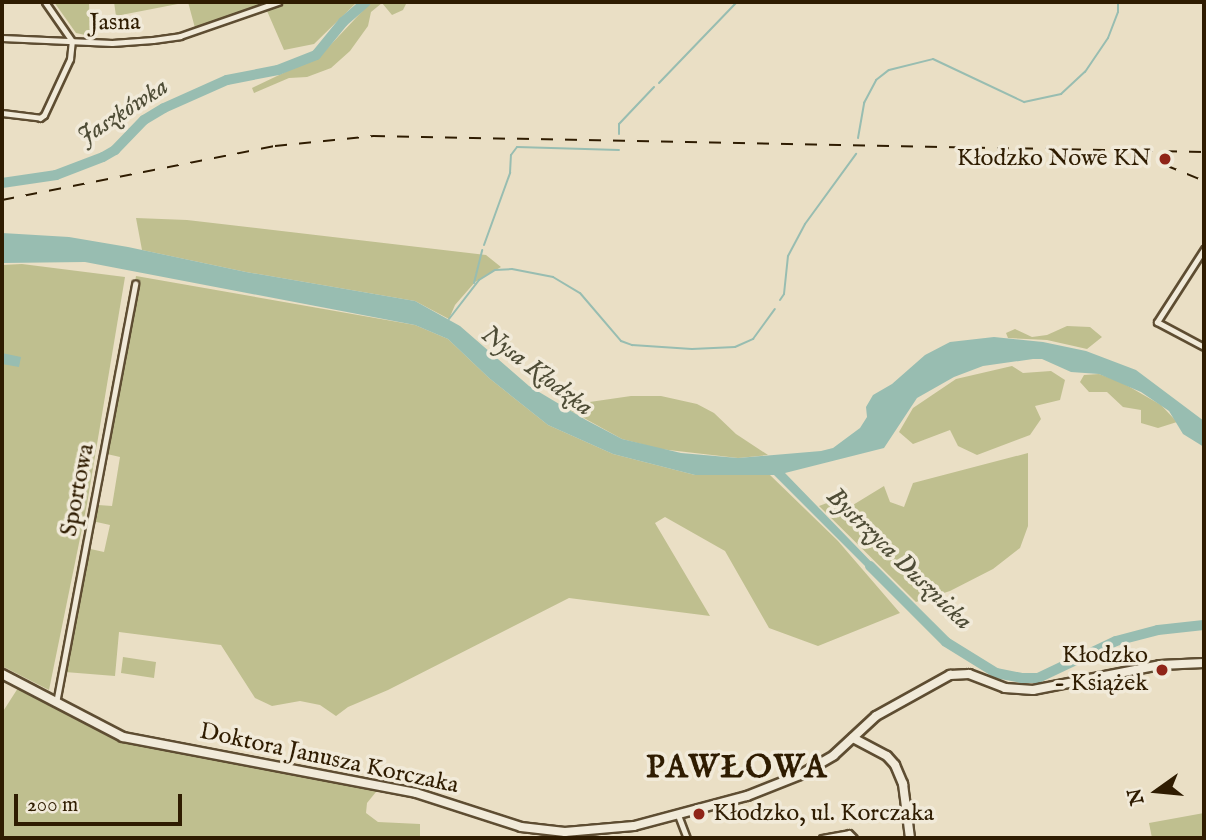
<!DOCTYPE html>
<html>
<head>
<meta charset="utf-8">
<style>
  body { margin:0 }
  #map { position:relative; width:1206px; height:840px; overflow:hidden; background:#eadfc5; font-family:"IM FELL English",serif }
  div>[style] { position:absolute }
  .green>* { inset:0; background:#bfbf8f }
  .water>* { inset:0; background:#98bdb1 }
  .stream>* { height:2px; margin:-1px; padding:0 1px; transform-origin:1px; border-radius:1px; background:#98bdb1 }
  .river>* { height:10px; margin:-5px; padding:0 5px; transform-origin:5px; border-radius:5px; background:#98bdb1 }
  .roads { filter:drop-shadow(2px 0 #5e4d32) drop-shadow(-2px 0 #5e4d32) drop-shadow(0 2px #5e4d32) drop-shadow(0 -2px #5e4d32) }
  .street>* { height:5px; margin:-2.5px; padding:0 2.5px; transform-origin:2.5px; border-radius:2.5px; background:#f1ead9 }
  .secondary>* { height:8px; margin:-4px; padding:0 4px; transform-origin:4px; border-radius:4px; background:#f1ead9 }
  .rail>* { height:2px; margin-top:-1px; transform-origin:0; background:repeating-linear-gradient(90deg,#2f1c01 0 12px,transparent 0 24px) }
  .dots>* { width:19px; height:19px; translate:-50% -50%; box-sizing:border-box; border:4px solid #f1ead9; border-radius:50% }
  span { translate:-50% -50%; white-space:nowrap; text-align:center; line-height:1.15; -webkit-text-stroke:7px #f1ead9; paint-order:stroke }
  .street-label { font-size:24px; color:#2f1c01 }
  .poi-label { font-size:24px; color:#2f1c01 }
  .right { translate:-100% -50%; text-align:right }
  .left { translate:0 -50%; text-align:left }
  .water-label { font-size:26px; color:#4e4c36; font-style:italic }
  .district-label { font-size:32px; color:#2f1c01; font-weight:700; letter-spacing:2px }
  .frame { position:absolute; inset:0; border:4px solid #2f1c01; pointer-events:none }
  .north { position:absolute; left:1122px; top:756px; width:70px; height:70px; -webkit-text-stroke:5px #f1ead9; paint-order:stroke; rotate:255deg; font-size:19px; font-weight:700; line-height:28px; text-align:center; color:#2f1c01 }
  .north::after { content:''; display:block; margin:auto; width:24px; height:32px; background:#2f1c01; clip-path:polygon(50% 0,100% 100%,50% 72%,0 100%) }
  .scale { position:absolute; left:14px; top:794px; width:168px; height:32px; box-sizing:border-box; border:4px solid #2f1c01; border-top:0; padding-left:9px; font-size:21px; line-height:24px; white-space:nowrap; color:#2f1c01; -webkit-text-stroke:5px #f1ead9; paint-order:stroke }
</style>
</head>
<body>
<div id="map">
  <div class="green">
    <i style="clip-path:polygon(54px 2px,89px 2px,90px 36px,76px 33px)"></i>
    <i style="clip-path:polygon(114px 2px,357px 2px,314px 44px,284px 50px,264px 4px,195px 28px,188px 2px,116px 16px)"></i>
    <i style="clip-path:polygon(371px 2px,407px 2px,403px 10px,392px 15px,382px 3px,371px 12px,368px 26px,350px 51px,331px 68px,307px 77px,289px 78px,254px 93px,252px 88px,321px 55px)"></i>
    <i style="clip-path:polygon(136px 218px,187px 220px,486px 255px,501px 267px,475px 282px,455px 305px,449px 319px,415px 301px,246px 272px,142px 250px)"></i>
    <i style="clip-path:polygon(22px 264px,125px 277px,87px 504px,49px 690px,2px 666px,2px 265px)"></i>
    <i style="clip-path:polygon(136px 276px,415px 325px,448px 339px,489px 378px,548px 425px,613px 454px,695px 475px,770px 475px,838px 541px,900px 613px,818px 646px,769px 628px,725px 551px,665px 517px,655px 523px,710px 616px,569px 598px,388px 690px,348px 707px,336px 716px,320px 705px,300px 701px,272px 706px,255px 698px,221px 645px,119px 632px,115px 676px,65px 672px,86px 548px,104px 552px,110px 525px,92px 521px,98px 505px,112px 506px,120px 457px,107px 454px)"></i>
    <i style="clip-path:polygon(1067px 326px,1090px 327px,1102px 337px,1087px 349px,1047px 340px,1008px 338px,1006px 333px,1015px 329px,1032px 337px,1047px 335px)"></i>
    <i style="clip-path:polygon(1012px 366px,1023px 373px,1051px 371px,1065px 380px,1060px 400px,1035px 406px,1041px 419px,1030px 435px,977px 455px,958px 446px,950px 430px,913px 444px,899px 432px,913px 408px,956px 379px)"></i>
    <i style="clip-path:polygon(1099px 374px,1121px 382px,1161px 405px,1177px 422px,1158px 428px,1141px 423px,1141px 410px,1123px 407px,1107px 392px,1089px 392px,1080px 382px,1084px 375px)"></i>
    <i style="clip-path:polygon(631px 396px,661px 396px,697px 404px,714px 413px,736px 434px,768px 455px,738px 458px,660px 449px,622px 439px,562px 406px)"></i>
    <i style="clip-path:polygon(1028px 453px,1028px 526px,1020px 548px,993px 569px,950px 591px,916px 602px,819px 506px,835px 500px,848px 508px,884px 486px,890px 502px,904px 507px,913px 483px)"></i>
    <i style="clip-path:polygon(123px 657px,156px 662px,154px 678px,121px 673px)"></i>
    <i style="clip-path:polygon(18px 688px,119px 740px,380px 787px,367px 803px,366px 813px,378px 822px,420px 824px,420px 838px,2px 838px,2px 713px)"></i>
    <i style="clip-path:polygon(1204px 813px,1204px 838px,1152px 838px,1149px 823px)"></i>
  </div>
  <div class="water">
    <i style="clip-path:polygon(2px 233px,69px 237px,128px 247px,246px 272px,415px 301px,460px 326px,529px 386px,586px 420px,622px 439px,681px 453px,738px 458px,821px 451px,833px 448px,860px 428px,867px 417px,866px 407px,873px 395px,892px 384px,925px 355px,950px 342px,994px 337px,1043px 342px,1086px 351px,1136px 370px,1204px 421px,1204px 447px,1183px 434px,1169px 411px,1141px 392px,1099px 374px,1071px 372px,1042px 359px,1033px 359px,983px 366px,954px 377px,917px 398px,884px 448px,785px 473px,884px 575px,874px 575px,774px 475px,695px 475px,613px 454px,548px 425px,489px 378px,448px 339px,415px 325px,85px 262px,2px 263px)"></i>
    <i style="clip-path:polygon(2px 353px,21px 357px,19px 367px,2px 364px)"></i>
  </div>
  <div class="stream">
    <i style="left:659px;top:83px;width:112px;rotate:-46.1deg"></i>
    <i style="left:619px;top:134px;width:10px;rotate:-90deg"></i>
    <i style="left:619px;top:124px;width:51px;rotate:-46.6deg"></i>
    <i style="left:858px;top:138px;width:36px;rotate:-80deg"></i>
    <i style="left:864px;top:103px;width:26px;rotate:-62deg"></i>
    <i style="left:876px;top:80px;width:16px;rotate:-38deg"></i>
    <i style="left:889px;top:70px;width:45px;rotate:-14deg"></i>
    <i style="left:933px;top:59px;width:101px;rotate:25.3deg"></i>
    <i style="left:1024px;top:102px;width:38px;rotate:-12deg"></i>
    <i style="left:1061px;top:94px;width:33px;rotate:-43deg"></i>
    <i style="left:1085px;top:72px;width:41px;rotate:-55.9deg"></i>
    <i style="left:1108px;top:38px;width:28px;rotate:-69deg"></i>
    <i style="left:1118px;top:12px;width:10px;rotate:-90deg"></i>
    <i style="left:484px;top:245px;width:77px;rotate:-70.1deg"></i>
    <i style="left:510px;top:173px;width:18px;rotate:-87deg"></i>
    <i style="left:511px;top:155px;width:10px;rotate:-53deg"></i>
    <i style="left:517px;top:147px;width:102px;rotate:1.7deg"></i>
    <i style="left:474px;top:283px;width:34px;rotate:-76deg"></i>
    <i style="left:780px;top:300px;width:7px;rotate:-56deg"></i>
    <i style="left:784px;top:294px;width:38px;rotate:-84deg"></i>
    <i style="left:788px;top:256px;width:36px;rotate:-62deg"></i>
    <i style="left:805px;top:224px;width:87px;rotate:-53.9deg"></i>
    <i style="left:449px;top:319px;width:49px;rotate:-52.4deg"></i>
    <i style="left:479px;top:280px;width:19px;rotate:-32deg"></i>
    <i style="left:495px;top:270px;width:17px;rotate:-3deg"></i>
    <i style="left:512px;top:269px;width:42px;rotate:11deg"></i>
    <i style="left:553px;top:277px;width:31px;rotate:31deg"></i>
    <i style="left:580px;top:293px;width:63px;rotate:49.5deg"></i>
    <i style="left:621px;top:341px;width:12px;rotate:20deg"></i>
    <i style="left:632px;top:345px;width:60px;rotate:3.8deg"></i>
    <i style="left:692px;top:349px;width:43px;rotate:-2.7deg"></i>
    <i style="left:735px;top:347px;width:20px;rotate:-24deg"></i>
    <i style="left:753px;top:339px;width:37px;rotate:-54deg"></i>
  </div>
  <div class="river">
    <i style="left:2px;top:183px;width:55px;rotate:-8.4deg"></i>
    <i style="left:56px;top:175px;width:50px;rotate:-21deg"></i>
    <i style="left:103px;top:157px;width:14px;rotate:-30deg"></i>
    <i style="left:115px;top:150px;width:42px;rotate:-46deg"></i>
    <i style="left:144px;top:120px;width:23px;rotate:-31deg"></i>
    <i style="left:164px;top:108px;width:69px;rotate:-24deg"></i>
    <i style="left:227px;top:80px;width:52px;rotate:-11.1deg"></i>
    <i style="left:278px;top:70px;width:41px;rotate:-21.5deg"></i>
    <i style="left:316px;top:55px;width:43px;rotate:-50.7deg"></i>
    <i style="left:343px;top:22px;width:30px;rotate:-41deg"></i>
    <i style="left:870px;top:566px;width:107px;rotate:45deg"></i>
    <i style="left:946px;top:642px;width:59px;rotate:31.8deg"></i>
    <i style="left:996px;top:673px;width:25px;rotate:11deg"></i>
    <i style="left:1021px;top:678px;width:17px"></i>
    <i style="left:1038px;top:678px;width:86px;rotate:-25.4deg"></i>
    <i style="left:1116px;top:641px;width:43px;rotate:-14.7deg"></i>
    <i style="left:1158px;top:630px;width:46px;rotate:-6.2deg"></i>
  </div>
  <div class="roads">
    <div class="street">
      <i style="left:45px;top:2px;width:47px;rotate:55.3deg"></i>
      <i style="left:2px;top:38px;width:110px;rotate:2.6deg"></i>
      <i style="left:112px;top:43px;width:41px;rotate:-4.2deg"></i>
      <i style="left:153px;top:40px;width:27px;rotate:-8deg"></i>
      <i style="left:180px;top:36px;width:104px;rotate:-19.1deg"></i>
      <i style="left:2px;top:113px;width:38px;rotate:7deg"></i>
      <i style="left:40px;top:118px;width:5px;rotate:-37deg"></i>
      <i style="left:44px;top:115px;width:62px;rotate:-65.1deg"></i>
      <i style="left:70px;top:59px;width:18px;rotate:-84deg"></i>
      <i style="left:1204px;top:249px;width:87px;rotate:122.8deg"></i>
      <i style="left:1157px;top:322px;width:53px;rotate:28deg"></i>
      <i style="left:56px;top:703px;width:427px;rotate:-79.3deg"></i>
      <i style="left:678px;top:815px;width:25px;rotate:69deg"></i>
      <i style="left:822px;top:838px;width:27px;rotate:-10deg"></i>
      <i style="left:849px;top:833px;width:7px;rotate:45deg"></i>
    </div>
    <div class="secondary">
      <i style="left:2px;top:674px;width:136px;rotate:27.5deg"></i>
      <i style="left:123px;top:737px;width:298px;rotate:10.8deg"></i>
      <i style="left:416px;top:793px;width:110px;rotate:17.9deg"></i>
      <i style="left:521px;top:827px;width:44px;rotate:6.5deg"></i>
      <i style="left:565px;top:832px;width:69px;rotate:-5deg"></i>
      <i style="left:634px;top:826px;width:117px;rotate:-14.9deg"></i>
      <i style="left:747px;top:796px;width:57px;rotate:-21.6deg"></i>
      <i style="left:800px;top:775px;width:39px;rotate:-30deg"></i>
      <i style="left:834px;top:755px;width:57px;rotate:-42.9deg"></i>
      <i style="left:876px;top:716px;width:85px;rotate:-29deg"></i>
      <i style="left:950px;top:675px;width:19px;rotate:-3deg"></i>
      <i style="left:969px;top:674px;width:39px;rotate:21deg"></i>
      <i style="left:1005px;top:688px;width:28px;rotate:4deg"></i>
      <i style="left:1033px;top:690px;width:129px;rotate:-11.1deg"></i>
      <i style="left:1160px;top:665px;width:44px;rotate:-2.6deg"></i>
      <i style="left:853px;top:738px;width:38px;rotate:28deg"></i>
      <i style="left:887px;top:756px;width:12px;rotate:48deg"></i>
      <i style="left:895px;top:765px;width:21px;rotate:67deg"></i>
      <i style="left:903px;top:784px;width:54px;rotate:82.6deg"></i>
    </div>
  </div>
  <div class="rail">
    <i style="left:1135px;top:158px;width:31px;rotate:13deg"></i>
    <i style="left:1165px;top:165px;width:42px;rotate:22.3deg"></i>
    <i style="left:2px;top:200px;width:278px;rotate:-11.2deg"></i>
    <i style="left:275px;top:146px;width:99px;rotate:-5.8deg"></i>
    <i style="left:373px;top:136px;width:831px;rotate:1.1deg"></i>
  </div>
  <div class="dots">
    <i style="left:1165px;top:159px;background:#8f2418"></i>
    <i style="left:1162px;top:670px;background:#8f2418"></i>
    <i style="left:699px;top:814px;background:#8f2418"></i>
  </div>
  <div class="street-label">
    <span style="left:115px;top:23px;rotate:-1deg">Jasna</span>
    <span style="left:78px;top:490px;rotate:-79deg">Sportowa</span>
    <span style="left:329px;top:759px;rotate:12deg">Doktora Janusza Korczaka</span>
  </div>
  <div class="poi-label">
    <span class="right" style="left:1151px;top:159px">Kłodzko Nowe KN</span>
    <span class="right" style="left:1148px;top:670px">Kłodzko<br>- Książek</span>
    <span class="left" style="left:713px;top:814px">Kłodzko, ul. Korczaka</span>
  </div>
  <div class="water-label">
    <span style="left:123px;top:112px;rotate:-33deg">Jaszkówka</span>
    <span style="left:537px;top:371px;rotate:37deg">Nysa Kłodzka</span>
    <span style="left:899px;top:559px;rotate:44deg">Bystrzyca Dusznicka</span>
  </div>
  <div class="district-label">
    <span style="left:737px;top:769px">PAWŁOWA</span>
  </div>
  <div class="frame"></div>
  <div class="north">N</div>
  <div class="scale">200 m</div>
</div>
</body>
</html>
